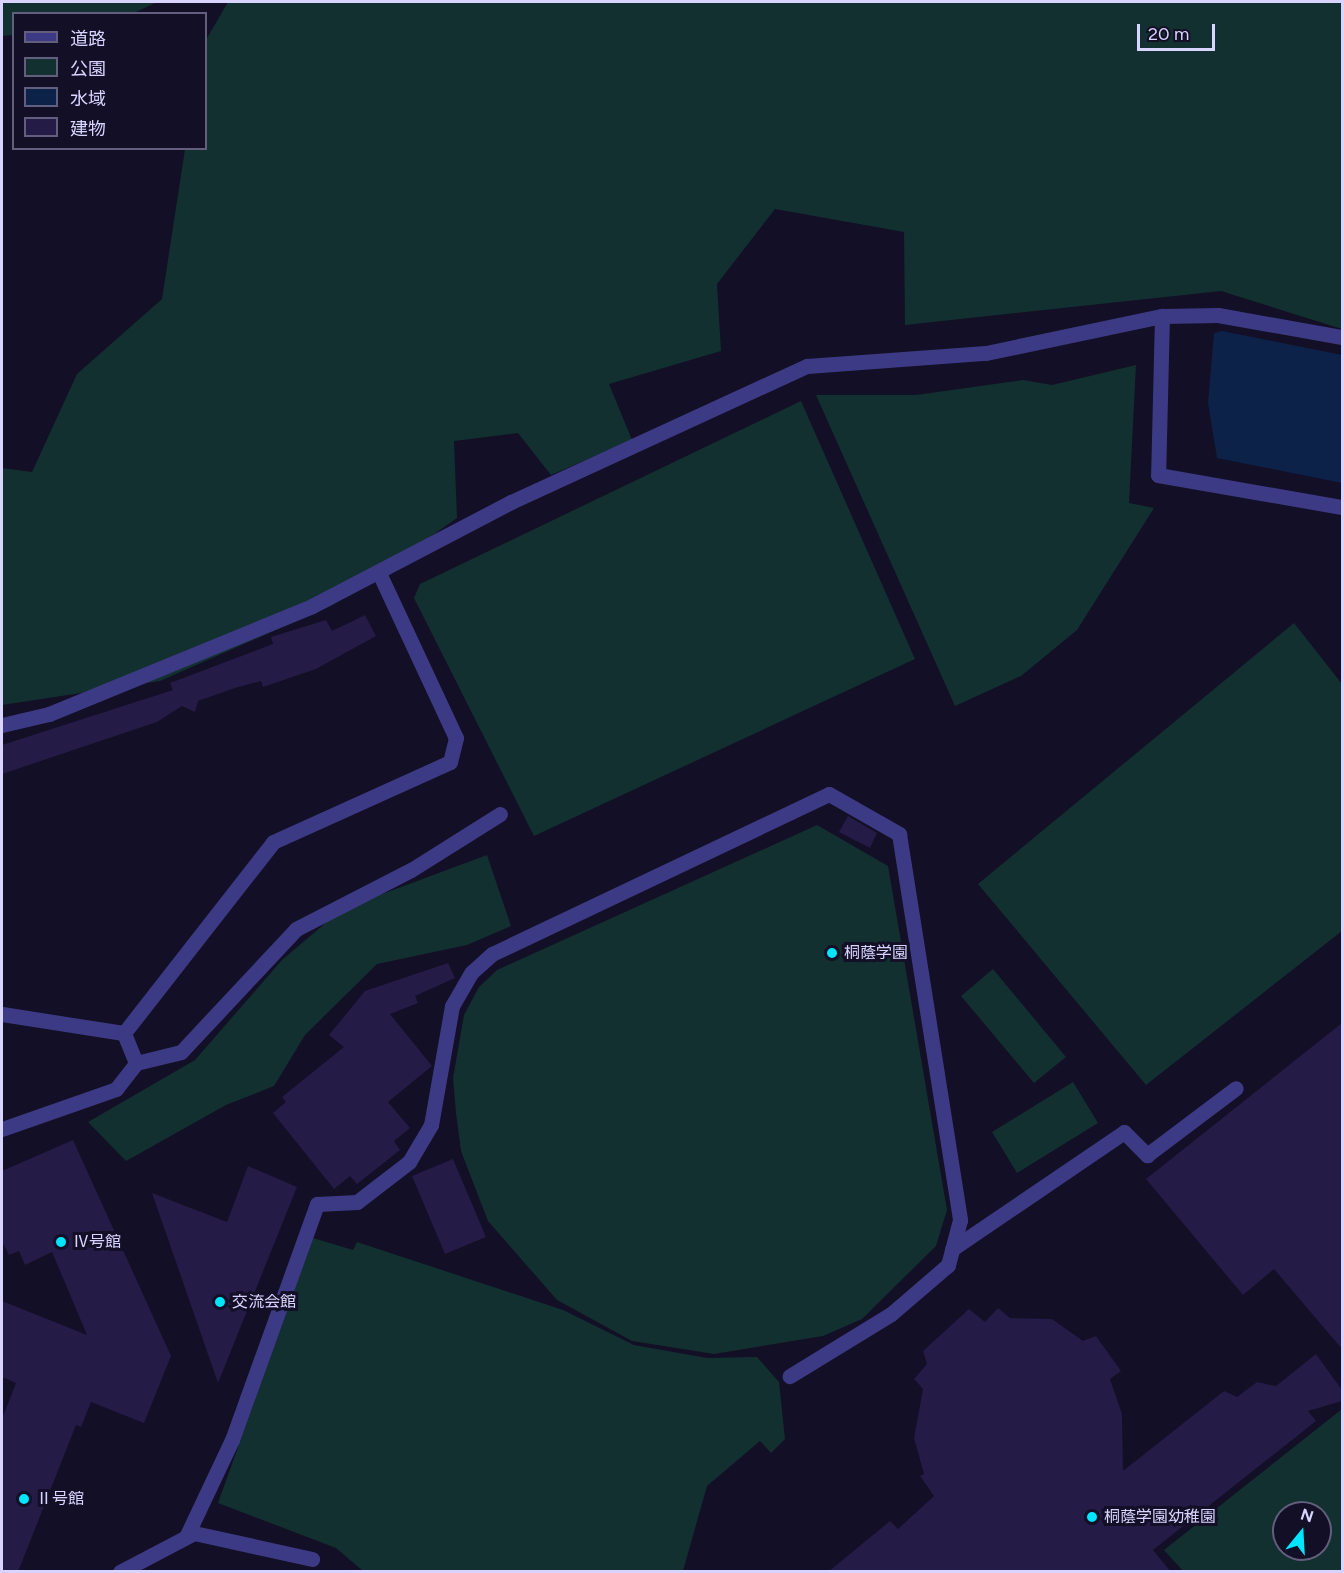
<!DOCTYPE html>
<html>
<head>
<meta charset="utf-8">
<style>
  body { margin:0 }
  #map { position:relative; width:1344px; height:1573px; overflow:hidden; background:#130f26; font-family:Figtree,"Noto Sans JP",sans-serif }
  div>[style] { position:absolute }
  .green>* { inset:0; background:#12302f }
  .water>* { inset:0; background:#0c2248 }
  .building>* { inset:0; background:#241b47 }
  .minor>* { height:15px; margin:-7.5px; padding:0 7.5px; transform-origin:7.5px; border-radius:7.5px; background:#3d3a85 }
  .dots>* { width:16px; height:16px; translate:-50% -50%; box-sizing:border-box; border:3px solid #130f26; border-radius:50% }
  span { translate:-50% -50%; white-space:nowrap; text-align:center; line-height:1.15; -webkit-text-stroke:6px #130f26; paint-order:stroke }
  .poi-label { font-size:16px; color:#d9d4ff }
  .left { translate:0 -50%; text-align:left }
  .frame { position:absolute; inset:0; border:3px solid #d9d4ff; pointer-events:none }
  .legend { position:absolute; left:12px; top:12px; width:195px; height:138px; box-sizing:border-box; background:#130f26; border:2px solid #625e7d; margin:0; padding:8px 10px; list-style:none; font-size:18px; color:#d9d4ff }
  .legend li { display:flex; align-items:center; gap:12px; height:30px }
  .legend b { width:30px; border:2px solid #625e7d }
  .north { position:absolute; left:1272px; top:1501px; width:60px; height:60px; box-sizing:border-box; background:#130f26; border:2px solid #625e7d; border-radius:50%; rotate:18deg; font-size:16px; font-weight:700; line-height:24px; text-align:center; color:#d9d4ff }
  .north::after { content:''; display:block; margin:auto; width:21px; height:27px; background:#00e5ff; clip-path:polygon(50% 0,100% 100%,50% 72%,0 100%) }
  .scale { position:absolute; left:1137px; top:24px; width:78px; height:27px; box-sizing:border-box; border:3px solid #d9d4ff; border-top:0; padding-left:8px; font-size:18px; line-height:21px; white-space:nowrap; color:#d9d4ff; -webkit-text-stroke:4px #130f26; paint-order:stroke }
</style>
</head>
<body>
<div id="map">
  <div class="green">
    <i style="clip-path:polygon(2px 2px,157px 2px,134px 13px,14px 14px,13px 35px,2px 36px)"></i>
    <i style="clip-path:polygon(228px 2px,1342px 2px,1342px 329px,1221px 291px,905px 325px,904px 232px,775px 209px,717px 284px,721px 351px,609px 384px,632px 440px,551px 475px,518px 433px,454px 441px,457px 518px,333px 605px,160px 681px,2px 705px,2px 468px,32px 472px,77px 374px,162px 299px,185px 149px,206px 148px,206px 40px)"></i>
    <i style="clip-path:polygon(1136px 365px,1129px 503px,1154px 508px,1077px 630px,1021px 676px,955px 706px,816px 395px,916px 395px,1023px 380px,1052px 385px)"></i>
    <i style="clip-path:polygon(801px 401px,915px 659px,534px 836px,414px 598px,420px 584px)"></i>
    <i style="clip-path:polygon(1294px 623px,1342px 684px,1342px 931px,1146px 1085px,978px 884px)"></i>
    <i style="clip-path:polygon(817px 825px,888px 866px,947px 1210px,936px 1246px,862px 1319px,823px 1336px,714px 1354px,632px 1341px,557px 1300px,488px 1221px,461px 1151px,456px 1113px,453px 1078px,464px 1015px,479px 987px,497px 970px)"></i>
    <i style="clip-path:polygon(487px 855px,511px 926px,467px 945px,377px 964px,305px 1035px,274px 1086px,226px 1105px,126px 1161px,88px 1122px,195px 1060px,282px 960px,342px 909px)"></i>
    <i style="clip-path:polygon(993px 969px,1066px 1057px,1034px 1083px,961px 996px)"></i>
    <i style="clip-path:polygon(1073px 1082px,1098px 1123px,1017px 1173px,992px 1132px)"></i>
    <i style="clip-path:polygon(313px 1238px,353px 1250px,357px 1242px,563px 1310px,634px 1345px,707px 1358px,757px 1357px,779px 1382px,785px 1439px,771px 1453px,760px 1441px,707px 1486px,683px 1571px,363px 1571px,336px 1548px,218px 1503px)"></i>
    <i style="clip-path:polygon(evenodd,1342px 1409px,1342px 1571px,1183px 1571px,1164px 1550px,1342px 1409px,1284px 1513px,1320px 1513px,1320px 1549px,1284px 1549px,1284px 1513px)"></i>
  </div>
  <div class="water">
    <i style="clip-path:polygon(1222px 331px,1342px 355px,1342px 483px,1217px 458px,1208px 403px,1214px 333px)"></i>
  </div>
  <div class="building">
    <i style="clip-path:polygon(365px 615px,376px 636px,316px 669px,263px 687px,261px 681px,235px 688px,198px 701px,195px 712px,182px 706px,157px 722px,2px 774px,2px 745px,173px 690px,170px 683px,273px 644px,271px 637px,326px 620px,332px 631px)"></i>
    <i style="clip-path:polygon(848px 816px,877px 833px,870px 848px,839px 832px)"></i>
    <i style="clip-path:polygon(448px 963px,455px 978px,415px 996px,418px 1003px,390px 1014px,432px 1066px,388px 1102px,410px 1128px,394px 1141px,400px 1150px,357px 1184px,350px 1176px,334px 1189px,273px 1113px,286px 1102px,282px 1097px,344px 1047px,329px 1035px,365px 991px)"></i>
    <i style="clip-path:polygon(1342px 1023px,1342px 1349px,1274px 1269px,1243px 1295px,1146px 1179px)"></i>
    <i style="clip-path:polygon(73px 1140px,171px 1356px,144px 1423px,91px 1402px,81px 1427px,76px 1425px,18px 1572px,2px 1572px,2px 1419px,16px 1383px,2px 1377px,2px 1301px,87px 1335px,52px 1252px,25px 1265px,19px 1251px,9px 1255px,2px 1241px,2px 1171px)"></i>
    <i style="clip-path:polygon(453px 1159px,486px 1237px,445px 1254px,412px 1176px)"></i>
    <i style="clip-path:polygon(248px 1166px,297px 1187px,218px 1383px,152px 1193px,227px 1222px)"></i>
    <i style="clip-path:polygon(998px 1308px,1010px 1318px,1052px 1319px,1083px 1341px,1096px 1336px,1121px 1371px,1110px 1379px,1122px 1414px,1123px 1471px,1224px 1391px,1237px 1397px,1257px 1382px,1276px 1386px,1316px 1354px,1342px 1390px,1342px 1401px,1308px 1411px,1316px 1421px,1153px 1550px,1171px 1572px,828px 1572px,890px 1521px,898px 1529px,934px 1496px,920px 1476px,924px 1474px,914px 1438px,923px 1389px,914px 1379px,927px 1364px,923px 1351px,969px 1309px,985px 1322px)"></i>
  </div>
  <div class="minor">
    <i style="left:1162px;top:316px;width:159px;rotate:91.4deg"></i>
    <i style="left:1158px;top:475px;width:187px;rotate:9.9deg"></i>
    <i style="left:2px;top:725px;width:48px;rotate:-13.2deg"></i>
    <i style="left:49px;top:714px;width:284px;rotate:-22.3deg"></i>
    <i style="left:312px;top:606px;width:225px;rotate:-27.6deg"></i>
    <i style="left:511px;top:502px;width:326px;rotate:-24.7deg"></i>
    <i style="left:807px;top:366px;width:179px;rotate:-4.2deg"></i>
    <i style="left:986px;top:353px;width:180px;rotate:-11.9deg"></i>
    <i style="left:1162px;top:316px;width:56px;rotate:-1deg"></i>
    <i style="left:1218px;top:315px;width:126px;rotate:10.1deg"></i>
    <i style="left:2px;top:1014px;width:123px;rotate:8.9deg"></i>
    <i style="left:124px;top:1033px;width:242px;rotate:-52deg"></i>
    <i style="left:273px;top:842px;width:194px;rotate:-24.3deg"></i>
    <i style="left:450px;top:762px;width:25px;rotate:-76deg"></i>
    <i style="left:456px;top:738px;width:180px;rotate:-115deg"></i>
    <i style="left:136px;top:1063px;width:46px;rotate:-13.7deg"></i>
    <i style="left:181px;top:1052px;width:168px;rotate:-46.9deg"></i>
    <i style="left:296px;top:929px;width:129px;rotate:-27.2deg"></i>
    <i style="left:411px;top:870px;width:105px;rotate:-32.2deg"></i>
    <i style="left:2px;top:1129px;width:121px;rotate:-19.3deg"></i>
    <i style="left:116px;top:1089px;width:33px;rotate:-52deg"></i>
    <i style="left:136px;top:1063px;width:32px;rotate:-112deg"></i>
    <i style="left:952px;top:1249px;width:208px;rotate:-34.2deg"></i>
    <i style="left:1124px;top:1132px;width:33px;rotate:45deg"></i>
    <i style="left:1147px;top:1155px;width:111px;rotate:-37deg"></i>
    <i style="left:187px;top:1535px;width:105px;rotate:-64.7deg"></i>
    <i style="left:232px;top:1440px;width:251px;rotate:-70.2deg"></i>
    <i style="left:317px;top:1204px;width:40px;rotate:-2.9deg"></i>
    <i style="left:357px;top:1202px;width:66px;rotate:-37.6deg"></i>
    <i style="left:409px;top:1162px;width:43px;rotate:-59.3deg"></i>
    <i style="left:431px;top:1125px;width:121px;rotate:-80deg"></i>
    <i style="left:452px;top:1006px;width:39px;rotate:-60deg"></i>
    <i style="left:472px;top:972px;width:27px;rotate:-42deg"></i>
    <i style="left:492px;top:954px;width:373px;rotate:-25.4deg"></i>
    <i style="left:829px;top:794px;width:81px;rotate:29.7deg"></i>
    <i style="left:899px;top:834px;width:391px;rotate:81deg"></i>
    <i style="left:960px;top:1220px;width:47px;rotate:104.9deg"></i>
    <i style="left:948px;top:1265px;width:75px;rotate:139.3deg"></i>
    <i style="left:891px;top:1314px;width:119px;rotate:148.5deg"></i>
    <i style="left:120px;top:1572px;width:84px;rotate:-27.8deg"></i>
    <i style="left:194px;top:1533px;width:121px;rotate:12.4deg"></i>
  </div>
  <div class="dots">
    <i style="left:832px;top:953px;background:#00e5ff"></i>
    <i style="left:61px;top:1242px;background:#00e5ff"></i>
    <i style="left:220px;top:1302px;background:#00e5ff"></i>
    <i style="left:24px;top:1499px;background:#00e5ff"></i>
    <i style="left:1092px;top:1517px;background:#00e5ff"></i>
  </div>
  <div class="poi-label">
    <span class="left" style="left:844px;top:953px">桐蔭学園</span>
    <span class="left" style="left:73px;top:1242px">Ⅳ号館</span>
    <span class="left" style="left:232px;top:1302px">交流会館</span>
    <span class="left" style="left:36px;top:1499px">Ⅱ号館</span>
    <span class="left" style="left:1104px;top:1517px">桐蔭学園幼稚園</span>
  </div>
  <div class="frame"></div>
  <ul class="legend">
  <li><b style="height:8px;background:#3d3a85"></b>道路</li>
  <li><b style="height:16px;background:#12302f"></b>公園</li>
  <li><b style="height:16px;background:#0c2248"></b>水域</li>
  <li><b style="height:16px;background:#241b47"></b>建物</li>
  </ul>
  <div class="north">N</div>
  <div class="scale">20 m</div>
</div>
</body>
</html>
